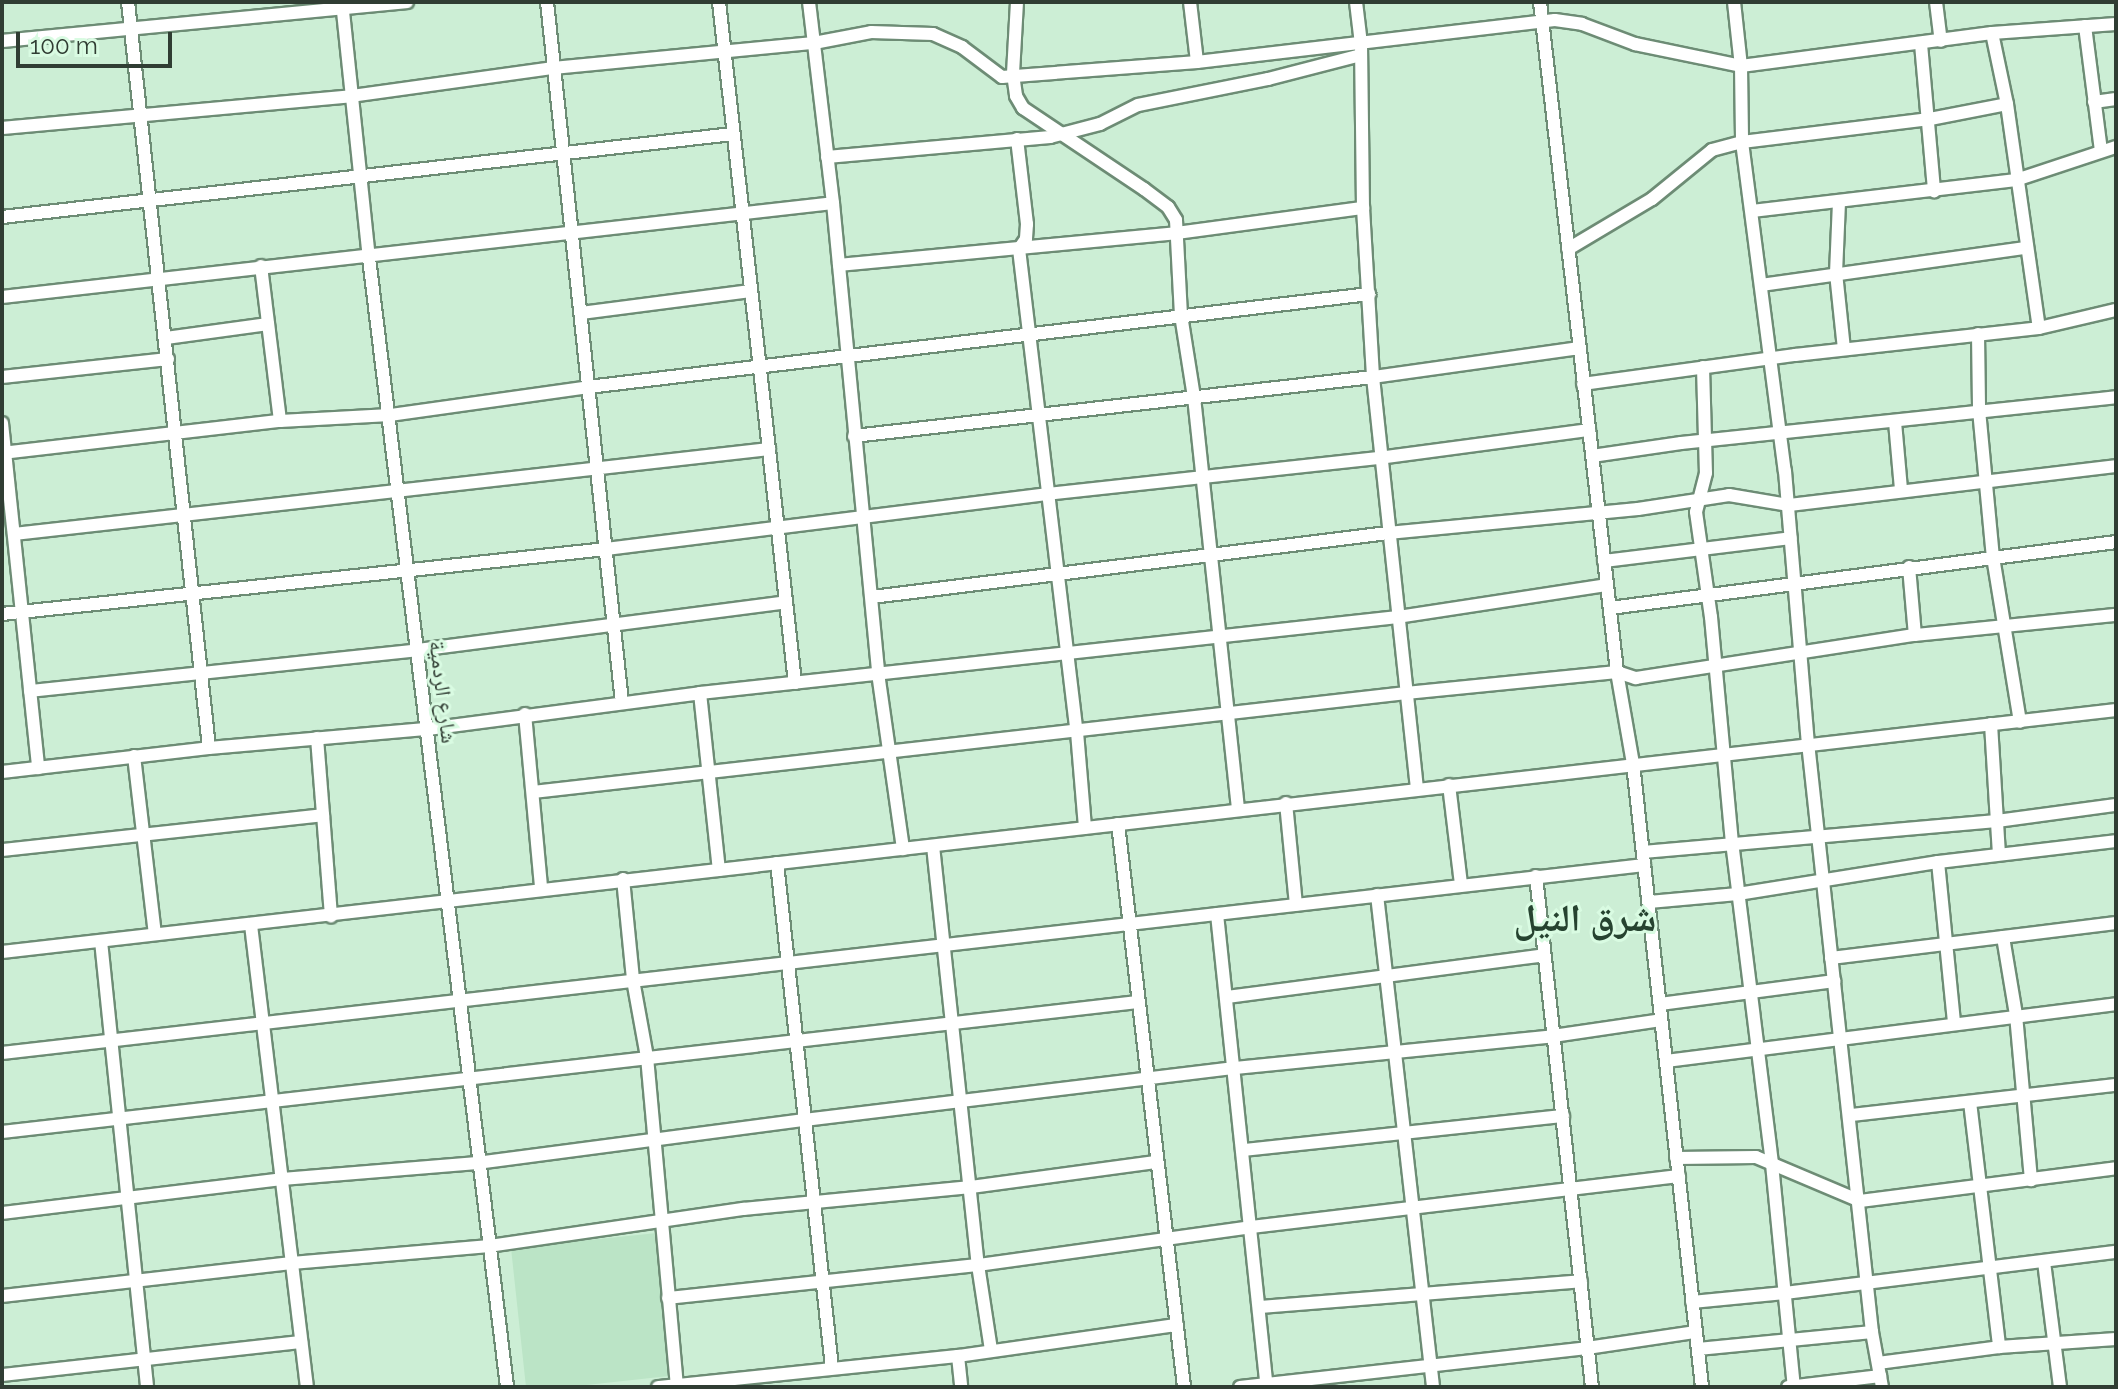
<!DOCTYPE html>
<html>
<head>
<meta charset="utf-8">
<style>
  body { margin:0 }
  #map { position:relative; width:2118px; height:1389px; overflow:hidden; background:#cceed5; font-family:Raleway,"Noto Naskh Arabic",sans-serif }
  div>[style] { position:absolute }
  .built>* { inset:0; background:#bbe4c6 }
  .roads { filter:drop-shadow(2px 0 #6d8c75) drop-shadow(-2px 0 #6d8c75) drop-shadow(0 2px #6d8c75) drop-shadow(0 -2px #6d8c75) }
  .minor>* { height:12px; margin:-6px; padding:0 6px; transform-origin:6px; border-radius:6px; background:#fff }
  span { translate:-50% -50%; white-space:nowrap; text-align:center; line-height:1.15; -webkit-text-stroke:6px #d9fbe2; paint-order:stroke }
  .street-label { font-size:22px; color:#303d33 }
  .town-label { font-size:38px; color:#264330; font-weight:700 }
  .frame { position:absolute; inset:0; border:4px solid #303d33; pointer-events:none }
  .scale { position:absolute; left:16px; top:32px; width:156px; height:36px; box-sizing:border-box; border:4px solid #303d33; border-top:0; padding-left:10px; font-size:24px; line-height:28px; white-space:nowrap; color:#303d33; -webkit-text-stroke:6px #d9fbe2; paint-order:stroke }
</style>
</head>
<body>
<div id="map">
  <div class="built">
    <i style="clip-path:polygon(657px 1233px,669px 1376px,568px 1387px,526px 1387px,511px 1248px)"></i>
  </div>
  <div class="roads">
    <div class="minor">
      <i style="left:128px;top:2px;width:750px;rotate:83.8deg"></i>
      <i style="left:342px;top:2px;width:257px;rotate:84deg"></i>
      <i style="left:369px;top:258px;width:1137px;rotate:83.03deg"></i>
      <i style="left:547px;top:2px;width:705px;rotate:83.89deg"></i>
      <i style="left:719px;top:2px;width:685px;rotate:83.63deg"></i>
      <i style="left:809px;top:2px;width:202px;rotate:83.2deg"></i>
      <i style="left:833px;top:203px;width:472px;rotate:84.5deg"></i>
      <i style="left:878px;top:673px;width:178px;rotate:81.9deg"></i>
      <i style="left:1017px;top:2px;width:72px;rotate:93.2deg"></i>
      <i style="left:1013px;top:74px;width:22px;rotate:82deg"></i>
      <i style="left:1016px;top:96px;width:14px;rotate:60deg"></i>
      <i style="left:1023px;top:108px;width:146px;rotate:33.8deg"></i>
      <i style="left:1144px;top:189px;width:30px;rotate:37deg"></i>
      <i style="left:1168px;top:207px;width:15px;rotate:58deg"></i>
      <i style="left:1176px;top:220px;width:95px;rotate:87deg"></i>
      <i style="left:1181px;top:315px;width:83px;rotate:81deg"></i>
      <i style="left:1194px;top:397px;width:414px;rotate:83.9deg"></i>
      <i style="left:1190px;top:2px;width:60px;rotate:83.3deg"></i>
      <i style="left:1356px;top:2px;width:42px;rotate:83.2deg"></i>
      <i style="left:1361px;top:44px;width:164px;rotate:89.3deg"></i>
      <i style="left:1363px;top:208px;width:169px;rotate:86.6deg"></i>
      <i style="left:1373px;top:377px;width:414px;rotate:83.9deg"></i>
      <i style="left:1540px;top:2px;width:674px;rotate:83.44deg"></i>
      <i style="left:1617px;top:672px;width:93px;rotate:80.1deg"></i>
      <i style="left:1633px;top:764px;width:627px;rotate:83.68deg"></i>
      <i style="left:1734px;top:2px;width:64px;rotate:83.8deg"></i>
      <i style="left:1741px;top:66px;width:76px;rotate:89.2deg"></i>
      <i style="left:1742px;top:142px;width:332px;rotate:82.6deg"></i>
      <i style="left:1785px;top:471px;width:273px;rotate:85.2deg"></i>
      <i style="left:1808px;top:743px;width:592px;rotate:83.8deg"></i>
      <i style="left:1872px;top:1332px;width:56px;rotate:79.7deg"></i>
      <i style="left:1936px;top:2px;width:39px;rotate:83deg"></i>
      <i style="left:2085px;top:26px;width:126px;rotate:82.7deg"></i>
      <i style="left:1992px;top:33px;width:73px;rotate:78.1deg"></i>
      <i style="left:2007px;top:104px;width:226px;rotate:81.9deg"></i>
      <i style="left:2px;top:41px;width:407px;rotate:-5.5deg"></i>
      <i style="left:1921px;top:44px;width:148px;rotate:84.9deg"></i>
      <i style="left:2094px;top:102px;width:22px;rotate:-8deg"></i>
      <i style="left:2px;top:128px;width:350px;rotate:-5.2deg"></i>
      <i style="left:351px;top:96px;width:204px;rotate:-7.9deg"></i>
      <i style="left:553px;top:68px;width:262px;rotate:-5.5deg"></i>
      <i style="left:814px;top:43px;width:58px;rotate:-10.9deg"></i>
      <i style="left:871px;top:32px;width:62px;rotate:1.8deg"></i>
      <i style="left:933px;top:34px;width:32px;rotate:24deg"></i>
      <i style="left:962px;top:47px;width:50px;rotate:36.9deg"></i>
      <i style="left:1002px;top:77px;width:196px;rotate:-4.4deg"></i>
      <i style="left:1197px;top:62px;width:360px;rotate:-6.7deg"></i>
      <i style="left:1555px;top:20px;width:27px;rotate:8deg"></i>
      <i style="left:1582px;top:24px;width:57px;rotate:20.7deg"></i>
      <i style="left:1635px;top:44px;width:108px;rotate:11.7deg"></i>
      <i style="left:1741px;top:66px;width:253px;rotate:-7.5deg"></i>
      <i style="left:1992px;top:33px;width:124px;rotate:-4.2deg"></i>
      <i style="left:1017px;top:139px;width:86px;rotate:83.3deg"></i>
      <i style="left:1027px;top:224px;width:15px;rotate:94deg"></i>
      <i style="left:1026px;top:239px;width:12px;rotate:125deg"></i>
      <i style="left:1019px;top:249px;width:486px;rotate:83.2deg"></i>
      <i style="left:1077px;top:732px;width:96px;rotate:85.2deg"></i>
      <i style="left:827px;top:157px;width:224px;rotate:-5.1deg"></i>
      <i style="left:1050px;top:137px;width:52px;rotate:-14.6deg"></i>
      <i style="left:1100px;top:124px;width:42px;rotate:-26.6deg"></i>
      <i style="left:1138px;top:105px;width:133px;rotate:-11.3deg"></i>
      <i style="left:1268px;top:79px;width:96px;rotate:-14.5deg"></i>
      <i style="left:1839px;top:202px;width:71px;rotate:92.4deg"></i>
      <i style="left:1836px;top:273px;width:76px;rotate:84deg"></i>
      <i style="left:1752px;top:211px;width:266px;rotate:-6.7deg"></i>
      <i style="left:2016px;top:180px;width:105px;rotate:-18.3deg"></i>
      <i style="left:2px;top:217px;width:736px;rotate:-6.48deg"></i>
      <i style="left:1568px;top:249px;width:98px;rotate:-30.8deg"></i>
      <i style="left:1652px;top:199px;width:77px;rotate:-39.2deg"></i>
      <i style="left:1712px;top:150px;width:31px;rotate:-15deg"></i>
      <i style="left:1742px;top:142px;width:189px;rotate:-7deg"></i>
      <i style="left:1930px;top:119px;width:78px;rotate:-11deg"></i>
      <i style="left:839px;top:265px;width:340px;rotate:-5.4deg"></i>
      <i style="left:1177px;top:233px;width:188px;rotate:-7.7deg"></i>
      <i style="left:261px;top:266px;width:156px;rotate:83deg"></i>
      <i style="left:1761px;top:285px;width:267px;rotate:-8deg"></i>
      <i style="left:2px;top:297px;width:836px;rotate:-6.45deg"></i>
      <i style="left:581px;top:313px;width:171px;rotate:-7.4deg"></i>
      <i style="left:1978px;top:334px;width:76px;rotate:89.2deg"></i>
      <i style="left:1979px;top:410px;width:148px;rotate:84.6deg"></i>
      <i style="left:1993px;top:557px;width:167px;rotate:80.7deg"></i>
      <i style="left:166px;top:338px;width:103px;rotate:-7.8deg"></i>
      <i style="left:1703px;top:367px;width:106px;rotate:88.4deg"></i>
      <i style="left:1706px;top:473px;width:40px;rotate:104.4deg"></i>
      <i style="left:1696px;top:512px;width:106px;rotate:81.9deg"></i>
      <i style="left:1711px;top:617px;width:226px;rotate:84.7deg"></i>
      <i style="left:1732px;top:842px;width:324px;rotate:82.9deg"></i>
      <i style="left:1772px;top:1164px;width:224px;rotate:84.4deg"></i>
      <i style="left:2px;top:377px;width:167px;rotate:-6.2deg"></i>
      <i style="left:1583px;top:384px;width:214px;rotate:-7.8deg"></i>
      <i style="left:1795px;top:355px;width:245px;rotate:-6.3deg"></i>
      <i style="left:2039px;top:328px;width:79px;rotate:-13.2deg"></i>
      <i style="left:1895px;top:422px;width:67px;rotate:84.9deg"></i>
      <i style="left:2px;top:423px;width:347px;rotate:84deg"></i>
      <i style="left:854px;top:436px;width:522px;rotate:-6.49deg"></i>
      <i style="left:1373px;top:377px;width:208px;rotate:-8deg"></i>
      <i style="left:2px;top:453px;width:280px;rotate:-6.6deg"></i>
      <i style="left:280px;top:421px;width:110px;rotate:-3.1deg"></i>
      <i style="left:390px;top:415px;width:200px;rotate:-8deg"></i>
      <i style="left:588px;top:387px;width:787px;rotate:-6.79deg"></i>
      <i style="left:1592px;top:456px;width:90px;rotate:-8.3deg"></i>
      <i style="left:1681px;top:443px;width:437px;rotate:-6deg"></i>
      <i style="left:14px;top:534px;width:760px;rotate:-6.42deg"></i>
      <i style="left:1604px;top:561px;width:188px;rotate:-7deg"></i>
      <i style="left:1909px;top:567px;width:68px;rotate:85deg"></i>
      <i style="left:872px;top:597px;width:520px;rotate:-7.07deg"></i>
      <i style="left:1388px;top:533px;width:251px;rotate:-5.5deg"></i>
      <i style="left:1638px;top:509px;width:92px;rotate:-8.7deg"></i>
      <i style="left:1729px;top:495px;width:61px;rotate:9.5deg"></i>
      <i style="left:1789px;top:505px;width:329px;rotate:-6.8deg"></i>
      <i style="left:1610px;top:608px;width:510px;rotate:-7.43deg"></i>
      <i style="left:2px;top:614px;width:607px;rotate:-6.14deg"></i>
      <i style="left:606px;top:549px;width:444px;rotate:-7.1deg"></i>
      <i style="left:1047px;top:494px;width:334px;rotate:-6.2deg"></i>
      <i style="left:1379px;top:458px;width:212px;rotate:-7.6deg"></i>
      <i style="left:30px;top:691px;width:390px;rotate:-6deg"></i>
      <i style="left:418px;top:650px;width:371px;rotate:-7.4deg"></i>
      <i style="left:700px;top:693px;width:178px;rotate:83.9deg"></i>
      <i style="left:525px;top:714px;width:175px;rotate:84.7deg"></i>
      <i style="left:1991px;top:724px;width:130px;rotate:86.5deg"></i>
      <i style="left:317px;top:738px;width:179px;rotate:85.5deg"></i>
      <i style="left:134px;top:756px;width:179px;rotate:83.3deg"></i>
      <i style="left:2px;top:772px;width:208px;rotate:-6.6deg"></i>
      <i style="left:209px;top:748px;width:220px;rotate:-5deg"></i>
      <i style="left:428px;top:729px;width:274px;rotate:-7.5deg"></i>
      <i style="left:700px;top:693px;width:702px;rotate:-6.21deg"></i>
      <i style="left:1398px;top:617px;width:211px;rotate:-8.7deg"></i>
      <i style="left:1449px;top:785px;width:100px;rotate:83.1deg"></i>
      <i style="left:533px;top:792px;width:879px;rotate:-6.47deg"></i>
      <i style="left:1406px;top:693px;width:212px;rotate:-5.7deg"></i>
      <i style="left:1617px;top:672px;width:20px;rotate:18deg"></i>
      <i style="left:1636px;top:678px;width:282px;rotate:-8.8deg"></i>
      <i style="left:1915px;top:635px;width:202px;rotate:-5.7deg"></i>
      <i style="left:1286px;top:803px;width:102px;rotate:84.4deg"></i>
      <i style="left:1118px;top:824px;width:567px;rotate:83.31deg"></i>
      <i style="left:933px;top:846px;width:421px;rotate:83.9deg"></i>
      <i style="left:978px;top:1265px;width:86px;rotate:81.3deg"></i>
      <i style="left:2px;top:850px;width:323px;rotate:-6.2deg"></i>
      <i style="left:1643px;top:852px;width:355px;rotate:-5deg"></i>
      <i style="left:1997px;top:821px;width:120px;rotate:-7.7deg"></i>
      <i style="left:1938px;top:862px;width:161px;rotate:84.3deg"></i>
      <i style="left:777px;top:863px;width:508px;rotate:83.78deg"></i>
      <i style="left:1536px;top:876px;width:514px;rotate:83.75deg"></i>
      <i style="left:623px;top:879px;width:101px;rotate:84.3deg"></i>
      <i style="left:633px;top:980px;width:78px;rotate:79.7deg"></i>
      <i style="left:647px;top:1057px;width:328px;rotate:84.8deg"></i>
      <i style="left:1377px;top:895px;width:495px;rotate:83.5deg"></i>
      <i style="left:1649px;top:902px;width:89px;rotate:-5.1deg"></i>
      <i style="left:1738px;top:894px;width:203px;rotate:-9.1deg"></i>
      <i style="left:1938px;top:862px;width:179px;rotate:-6.7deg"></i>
      <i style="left:1217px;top:914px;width:476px;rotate:84deg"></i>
      <i style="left:251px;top:925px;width:465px;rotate:83.1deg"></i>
      <i style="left:2003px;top:937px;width:79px;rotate:80.5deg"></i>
      <i style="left:2016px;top:1015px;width:166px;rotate:84.8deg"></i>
      <i style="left:101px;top:941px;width:448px;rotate:84.1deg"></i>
      <i style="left:2px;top:952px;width:2128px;rotate:-6.53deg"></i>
      <i style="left:1831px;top:958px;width:287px;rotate:-7deg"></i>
      <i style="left:1227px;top:997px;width:320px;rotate:-7.5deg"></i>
      <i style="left:1660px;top:1004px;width:176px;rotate:-7.5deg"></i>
      <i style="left:2px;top:1053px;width:1653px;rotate:-6.53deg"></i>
      <i style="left:1666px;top:1061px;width:454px;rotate:-7.2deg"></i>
      <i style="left:1970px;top:1102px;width:247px;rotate:83.2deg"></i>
      <i style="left:1851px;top:1115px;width:267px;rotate:-6.5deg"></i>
      <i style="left:2px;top:1132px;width:1143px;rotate:-6.53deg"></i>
      <i style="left:1244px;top:1150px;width:321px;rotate:-6.1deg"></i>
      <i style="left:1676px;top:1158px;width:80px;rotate:-0.7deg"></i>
      <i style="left:1756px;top:1157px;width:113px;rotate:22.9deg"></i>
      <i style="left:1860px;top:1201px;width:258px;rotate:-7.3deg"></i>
      <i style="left:2px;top:1213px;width:282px;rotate:-6.9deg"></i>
      <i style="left:282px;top:1179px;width:196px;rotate:-4.7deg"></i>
      <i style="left:477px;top:1163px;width:330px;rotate:-7.5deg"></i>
      <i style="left:804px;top:1120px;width:434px;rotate:-6.9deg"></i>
      <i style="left:1235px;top:1068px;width:320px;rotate:-5.7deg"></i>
      <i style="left:1553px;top:1036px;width:109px;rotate:-8.4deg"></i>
      <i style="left:2044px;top:1262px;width:126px;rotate:82.7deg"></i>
      <i style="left:2px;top:1296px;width:292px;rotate:-6.5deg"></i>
      <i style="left:292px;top:1263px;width:198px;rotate:-4.9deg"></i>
      <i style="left:489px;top:1246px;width:257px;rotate:-8.3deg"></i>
      <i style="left:743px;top:1209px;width:229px;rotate:-5.5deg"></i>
      <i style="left:971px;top:1187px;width:188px;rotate:-7.7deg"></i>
      <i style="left:668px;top:1298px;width:312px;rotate:-6.1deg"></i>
      <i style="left:978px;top:1265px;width:276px;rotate:-7.9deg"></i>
      <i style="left:1251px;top:1227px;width:431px;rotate:-6.8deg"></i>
      <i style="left:1692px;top:1302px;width:93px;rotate:-5.5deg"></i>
      <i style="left:1785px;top:1293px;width:334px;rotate:-7.1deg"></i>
      <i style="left:1260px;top:1307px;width:322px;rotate:-4.6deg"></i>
      <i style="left:1698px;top:1349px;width:175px;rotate:-5.6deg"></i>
      <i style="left:958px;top:1356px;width:31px;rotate:84deg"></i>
      <i style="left:1878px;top:1363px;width:122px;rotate:-7.5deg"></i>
      <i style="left:1999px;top:1347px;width:117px;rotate:-3.9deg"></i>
      <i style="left:2px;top:1375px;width:301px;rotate:-6.3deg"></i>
      <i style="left:658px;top:1387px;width:302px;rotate:-5.9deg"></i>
      <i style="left:958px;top:1356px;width:221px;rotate:-8.1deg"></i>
      <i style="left:1240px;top:1387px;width:349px;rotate:-6.4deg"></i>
      <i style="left:1587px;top:1348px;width:110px;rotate:-8.4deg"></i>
      <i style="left:1788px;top:1387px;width:93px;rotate:-6.8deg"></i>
    </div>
  </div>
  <div class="street-label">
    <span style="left:443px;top:692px;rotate:83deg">شارع الردمية</span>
  </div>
  <div class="town-label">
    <span style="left:1585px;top:918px">شرق النيل</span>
  </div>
  <div class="frame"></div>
  <div class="scale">100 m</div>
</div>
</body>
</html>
